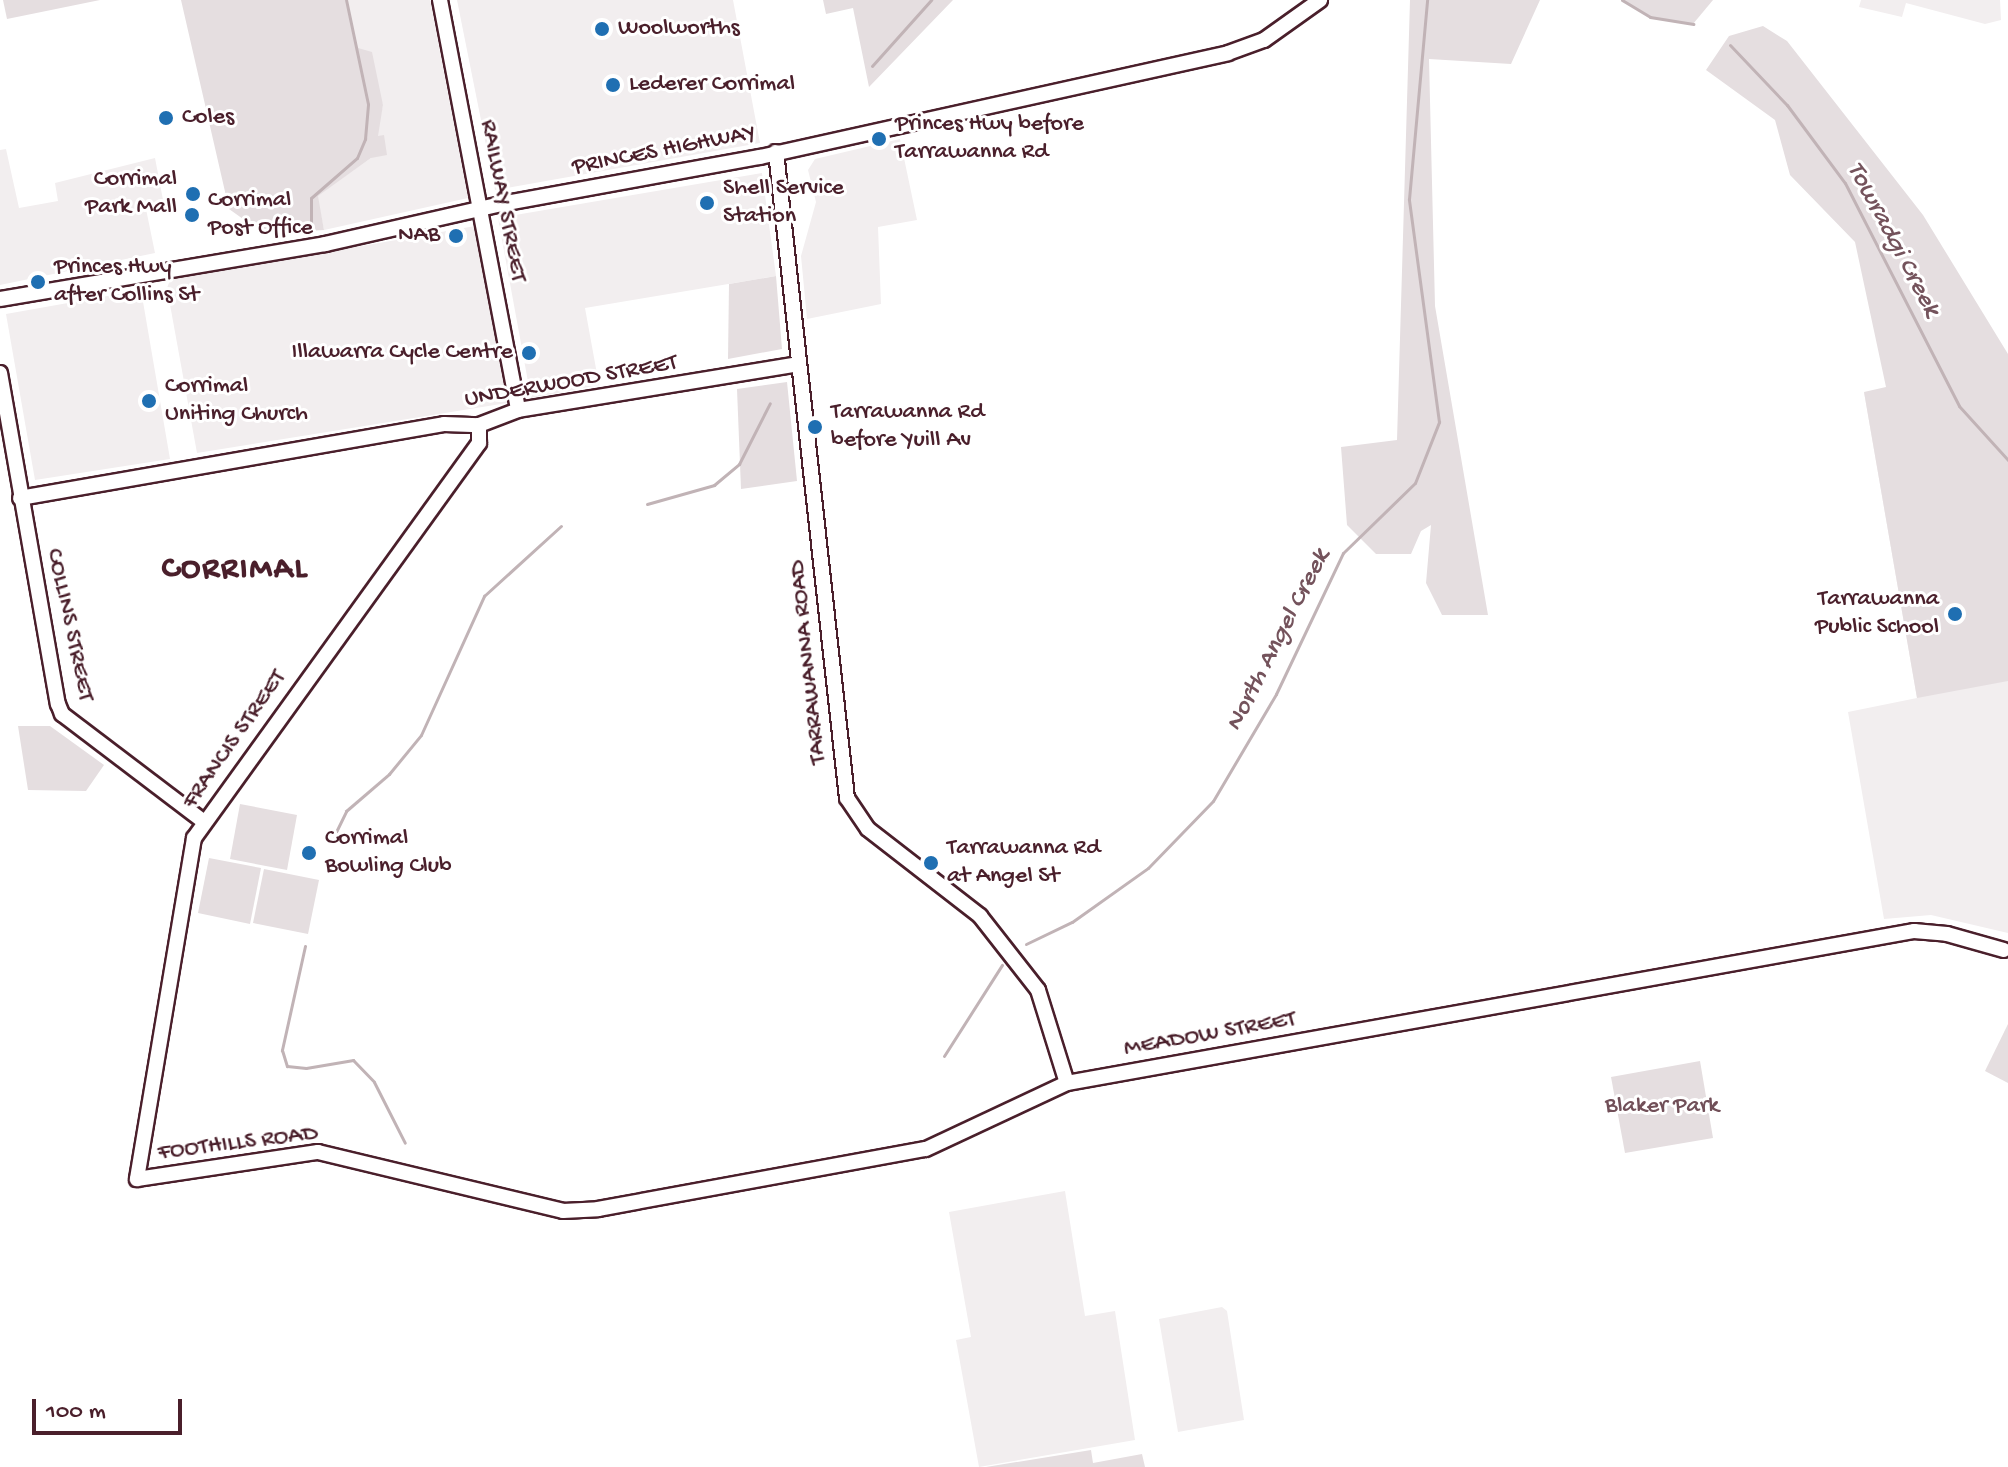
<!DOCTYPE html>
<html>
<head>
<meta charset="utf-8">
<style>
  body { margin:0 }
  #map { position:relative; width:2008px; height:1467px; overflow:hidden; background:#fff; font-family:"Gochi Hand",sans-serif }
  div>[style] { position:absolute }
  .built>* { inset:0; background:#f2eeef }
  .green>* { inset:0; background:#e5dee0 }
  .stream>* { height:3px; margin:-1.5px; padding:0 1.5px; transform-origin:1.5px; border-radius:1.5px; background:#c1b3b6 }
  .roads { filter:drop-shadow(2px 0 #4a1f2b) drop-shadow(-2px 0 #4a1f2b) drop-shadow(0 2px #4a1f2b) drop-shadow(0 -2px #4a1f2b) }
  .secondary>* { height:14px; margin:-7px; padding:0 7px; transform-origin:7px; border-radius:7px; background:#fff }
  .dots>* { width:22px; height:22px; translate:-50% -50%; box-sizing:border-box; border:4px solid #fff; border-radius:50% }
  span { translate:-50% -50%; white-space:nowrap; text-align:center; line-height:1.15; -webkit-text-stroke:6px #fff; paint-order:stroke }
  .poi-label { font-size:24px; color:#4a1f2b }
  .left { translate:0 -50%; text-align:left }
  .right { translate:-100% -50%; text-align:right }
  .street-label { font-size:24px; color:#4a1f2b }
  .park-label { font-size:24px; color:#714f58 }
  .water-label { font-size:26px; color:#74535c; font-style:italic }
  .district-label { font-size:32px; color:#4a1f2b; font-weight:700; letter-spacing:2px }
  .scale { position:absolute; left:32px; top:1399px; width:150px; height:36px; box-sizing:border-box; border:4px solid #4a1f2b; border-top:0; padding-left:10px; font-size:24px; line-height:28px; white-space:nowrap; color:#4a1f2b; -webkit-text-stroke:6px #fff; paint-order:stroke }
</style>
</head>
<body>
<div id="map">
  <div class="built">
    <i style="clip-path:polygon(346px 0,430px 0,468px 198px,324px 230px,317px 196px,371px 158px,383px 105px,358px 48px)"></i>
    <i style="clip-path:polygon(457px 0,733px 0,760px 143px,495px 190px)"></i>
    <i style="clip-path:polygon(1861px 0,2000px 0,2001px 20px,1985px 24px,1906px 3px,1902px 17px,1859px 7px)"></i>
    <i style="clip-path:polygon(900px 139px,917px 220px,878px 227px,881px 304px,807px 319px,801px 256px,816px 202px,808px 170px,815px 159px)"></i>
    <i style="clip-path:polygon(6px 149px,19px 208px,58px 201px,55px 183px,155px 158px,164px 205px,146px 209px,155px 253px,0 285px,0 150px)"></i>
    <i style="clip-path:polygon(762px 173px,776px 276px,585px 308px,599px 385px,531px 398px,498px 218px)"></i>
    <i style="clip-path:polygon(475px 226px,507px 403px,197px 453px,167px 288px,170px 280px)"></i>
    <i style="clip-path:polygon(141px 290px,170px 459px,35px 480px,6px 314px)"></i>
    <i style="clip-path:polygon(1864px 392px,2008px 530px,2008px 933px,1931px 915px,1884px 919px,1848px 712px,1917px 698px)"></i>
    <i style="clip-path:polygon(1065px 1191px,1085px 1316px,1115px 1311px,1135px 1440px,979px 1467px,956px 1340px,971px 1337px,949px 1212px)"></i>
    <i style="clip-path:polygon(1222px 1307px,1227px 1311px,1244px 1420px,1178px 1432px,1159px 1319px)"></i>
  </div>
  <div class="green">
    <i style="clip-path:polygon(3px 0,100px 0,7px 19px)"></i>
    <i style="clip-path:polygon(181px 0,346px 0,358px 48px,372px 52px,383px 105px,378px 136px,384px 135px,387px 155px,371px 158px,318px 196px,324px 230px,264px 234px,229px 209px)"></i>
    <i style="clip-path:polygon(823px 0,953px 0,869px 87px,853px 8px,826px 14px)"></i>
    <i style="clip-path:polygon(1410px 0,1540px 0,1511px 64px,1429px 59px,1435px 306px,1488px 615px,1442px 615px,1426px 583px,1431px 525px,1421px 531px,1411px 554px,1376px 554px,1347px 525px,1341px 447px,1397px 440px)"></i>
    <i style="clip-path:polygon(1622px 0,1713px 0,1693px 24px,1650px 17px)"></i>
    <i style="clip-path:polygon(1763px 26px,1787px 41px,1923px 215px,2008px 354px,2008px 681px,1917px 698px,1864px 392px,1886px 387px,1855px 242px,1790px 175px,1775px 120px,1706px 70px,1729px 36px)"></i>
    <i style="clip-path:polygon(776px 276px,782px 349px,728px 359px,729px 284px)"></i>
    <i style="clip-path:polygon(787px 382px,797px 481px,741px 489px,737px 389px)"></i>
    <i style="clip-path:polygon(18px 726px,50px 726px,104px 765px,86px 791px,28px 790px)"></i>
    <i style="clip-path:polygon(240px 804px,297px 815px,287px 870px,230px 859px)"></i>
    <i style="clip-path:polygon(209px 858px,261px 868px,250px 924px,198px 913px)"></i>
    <i style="clip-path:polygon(264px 869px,319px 880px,308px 934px,253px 923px)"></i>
    <i style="clip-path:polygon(2008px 1024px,2008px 1083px,1985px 1071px)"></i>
    <i style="clip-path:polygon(1700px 1061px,1713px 1138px,1625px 1153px,1611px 1077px)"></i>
    <i style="clip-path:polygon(1091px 1450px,1093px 1463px,1142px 1454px,1145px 1467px,986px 1467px)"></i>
  </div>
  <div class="stream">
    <i style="left:1622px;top:0;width:33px;rotate:31deg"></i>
    <i style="left:1650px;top:17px;width:44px;rotate:9.2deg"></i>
    <i style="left:1730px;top:45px;width:83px;rotate:46.5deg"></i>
    <i style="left:1787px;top:105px;width:97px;rotate:53.4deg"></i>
    <i style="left:1845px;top:183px;width:250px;rotate:62.9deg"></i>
    <i style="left:1959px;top:406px;width:73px;rotate:47.8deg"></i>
    <i style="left:872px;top:66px;width:89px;rotate:-48.2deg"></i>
    <i style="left:311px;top:224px;width:26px;rotate:-90deg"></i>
    <i style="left:311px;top:198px;width:61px;rotate:-41deg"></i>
    <i style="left:357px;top:158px;width:21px;rotate:-67deg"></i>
    <i style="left:365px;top:139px;width:35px;rotate:-85deg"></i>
    <i style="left:368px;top:104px;width:106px;rotate:-101.9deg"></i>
    <i style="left:647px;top:504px;width:70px;rotate:-15.8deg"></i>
    <i style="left:714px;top:485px;width:33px;rotate:-40deg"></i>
    <i style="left:739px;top:464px;width:68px;rotate:-63.1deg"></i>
    <i style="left:334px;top:836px;width:28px;rotate:-64deg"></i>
    <i style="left:346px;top:811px;width:57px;rotate:-40.7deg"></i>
    <i style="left:389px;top:774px;width:50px;rotate:-50.6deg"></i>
    <i style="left:421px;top:735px;width:153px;rotate:-65.6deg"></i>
    <i style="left:484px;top:596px;width:104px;rotate:-42.3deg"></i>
    <i style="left:1026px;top:944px;width:51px;rotate:-25.6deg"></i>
    <i style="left:1072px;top:922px;width:93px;rotate:-35.4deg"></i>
    <i style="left:1148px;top:868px;width:93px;rotate:-45.9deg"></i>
    <i style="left:1213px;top:801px;width:124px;rotate:-59.5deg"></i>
    <i style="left:1276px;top:694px;width:156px;rotate:-64.6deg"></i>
    <i style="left:1343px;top:553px;width:100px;rotate:-44.2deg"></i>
    <i style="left:1415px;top:483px;width:66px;rotate:-68.5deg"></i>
    <i style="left:1439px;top:422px;width:225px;rotate:-97.7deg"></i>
    <i style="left:1409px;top:199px;width:200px;rotate:-84.8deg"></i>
    <i style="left:305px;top:946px;width:107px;rotate:102.5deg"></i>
    <i style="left:282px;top:1050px;width:17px;rotate:73deg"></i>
    <i style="left:287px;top:1066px;width:19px;rotate:6deg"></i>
    <i style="left:306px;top:1068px;width:48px;rotate:-9.7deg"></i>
    <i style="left:353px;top:1060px;width:30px;rotate:46deg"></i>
    <i style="left:374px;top:1082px;width:68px;rotate:63.1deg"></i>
    <i style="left:944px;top:1056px;width:108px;rotate:-57.5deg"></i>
  </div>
  <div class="roads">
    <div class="secondary">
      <i style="left:440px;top:0;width:417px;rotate:79.2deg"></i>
      <i style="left:776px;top:152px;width:650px;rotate:83.73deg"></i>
      <i style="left:847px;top:798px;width:37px;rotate:56deg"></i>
      <i style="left:868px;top:829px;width:142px;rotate:37.8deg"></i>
      <i style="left:980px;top:916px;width:94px;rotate:51.9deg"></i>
      <i style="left:1038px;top:990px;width:97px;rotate:72.7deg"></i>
      <i style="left:0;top:299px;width:330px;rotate:-9.6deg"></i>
      <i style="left:325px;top:244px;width:180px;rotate:-12.8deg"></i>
      <i style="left:501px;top:204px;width:263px;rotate:-10.3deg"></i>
      <i style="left:760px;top:157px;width:479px;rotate:-12.5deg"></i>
      <i style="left:1228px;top:53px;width:38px;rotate:-20deg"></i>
      <i style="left:1264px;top:40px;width:69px;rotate:-35.5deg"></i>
      <i style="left:0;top:373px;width:336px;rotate:80.1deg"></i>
      <i style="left:58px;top:704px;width:11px;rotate:68deg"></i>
      <i style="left:62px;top:714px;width:177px;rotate:37.2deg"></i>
      <i style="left:479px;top:425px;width:18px;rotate:90deg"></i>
      <i style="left:479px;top:443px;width:487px;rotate:125.8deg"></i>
      <i style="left:194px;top:838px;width:346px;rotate:99.5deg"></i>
      <i style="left:137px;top:1179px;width:183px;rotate:-8.5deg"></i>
      <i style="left:318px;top:1152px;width:252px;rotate:13.5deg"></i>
      <i style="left:563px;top:1211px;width:35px;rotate:-3deg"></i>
      <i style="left:598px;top:1209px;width:333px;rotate:-10.4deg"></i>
      <i style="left:926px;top:1149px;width:156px;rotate:-25.1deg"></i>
      <i style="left:1067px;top:1083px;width:861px;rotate:-10.17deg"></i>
      <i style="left:1914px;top:931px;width:33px;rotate:5deg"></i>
      <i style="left:1947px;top:934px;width:59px;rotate:15.7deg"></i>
      <i style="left:20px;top:498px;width:430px;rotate:-9.9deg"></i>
      <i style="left:444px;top:424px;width:35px;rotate:2deg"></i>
      <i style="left:479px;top:425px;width:42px;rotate:-21deg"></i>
      <i style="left:518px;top:410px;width:284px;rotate:-9.3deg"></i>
    </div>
  </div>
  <div class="dots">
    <i style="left:602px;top:29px;background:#1f6fb2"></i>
    <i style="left:613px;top:85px;background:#1f6fb2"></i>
    <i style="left:166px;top:118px;background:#1f6fb2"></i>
    <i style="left:879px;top:139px;background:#1f6fb2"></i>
    <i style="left:193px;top:194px;background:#1f6fb2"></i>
    <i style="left:707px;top:203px;background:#1f6fb2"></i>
    <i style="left:192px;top:215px;background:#1f6fb2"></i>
    <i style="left:456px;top:236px;background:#1f6fb2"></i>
    <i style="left:38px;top:282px;background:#1f6fb2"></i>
    <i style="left:529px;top:353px;background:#1f6fb2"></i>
    <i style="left:149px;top:401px;background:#1f6fb2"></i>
    <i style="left:815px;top:427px;background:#1f6fb2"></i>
    <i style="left:1955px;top:614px;background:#1f6fb2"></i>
    <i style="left:309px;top:853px;background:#1f6fb2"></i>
    <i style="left:931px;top:863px;background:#1f6fb2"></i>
  </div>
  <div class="poi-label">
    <span class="left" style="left:618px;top:29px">Woolworths</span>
    <span class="left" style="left:629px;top:85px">Lederer Corrimal</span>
    <span class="left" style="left:182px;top:118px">Coles</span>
    <span class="left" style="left:895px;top:139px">Princes Hwy before<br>Tarrawanna Rd</span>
    <span class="right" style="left:177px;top:194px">Corrimal<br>Park Mall</span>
    <span class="left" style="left:723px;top:203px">Shell Service<br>Station</span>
    <span class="left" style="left:208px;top:215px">Corrimal<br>Post Office</span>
    <span class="right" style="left:440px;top:236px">NAB</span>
    <span class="left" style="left:54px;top:282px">Princes Hwy<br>after Collins St</span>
    <span class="right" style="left:513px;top:353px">Illawarra Cycle Centre</span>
    <span class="left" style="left:165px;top:401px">Corrimal<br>Uniting Church</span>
    <span class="left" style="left:831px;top:427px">Tarrawanna Rd<br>before Yuill Av</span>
    <span class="right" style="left:1939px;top:614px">Tarrawanna<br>Public School</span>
    <span class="left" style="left:325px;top:853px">Corrimal<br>Bowling Club</span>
    <span class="left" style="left:947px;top:863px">Tarrawanna Rd<br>at Angel St</span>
  </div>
  <div class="street-label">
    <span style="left:664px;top:151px;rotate:-11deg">PRINCES HIGHWAY</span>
    <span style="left:502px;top:201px;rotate:79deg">RAILWAY STREET</span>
    <span style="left:571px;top:382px;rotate:-10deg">UNDERWOOD STREET</span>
    <span style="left:69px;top:625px;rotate:78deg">COLLINS STREET</span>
    <span style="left:809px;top:662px;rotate:-96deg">TARRAWANNA ROAD</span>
    <span style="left:235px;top:740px;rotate:-55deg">FRANCIS STREET</span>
    <span style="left:1210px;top:1035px;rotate:-10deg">MEADOW STREET</span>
    <span style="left:238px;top:1144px;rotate:-7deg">FOOTHILLS ROAD</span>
  </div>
  <div class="park-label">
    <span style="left:1662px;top:1107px">Blaker Park</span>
  </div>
  <div class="water-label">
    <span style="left:1892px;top:240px;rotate:62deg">Towradgi Creek</span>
    <span style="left:1279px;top:641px;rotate:-63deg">North Angel Creek</span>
  </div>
  <div class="district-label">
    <span style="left:235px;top:570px">CORRIMAL</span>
  </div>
  <div class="scale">100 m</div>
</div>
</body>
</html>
